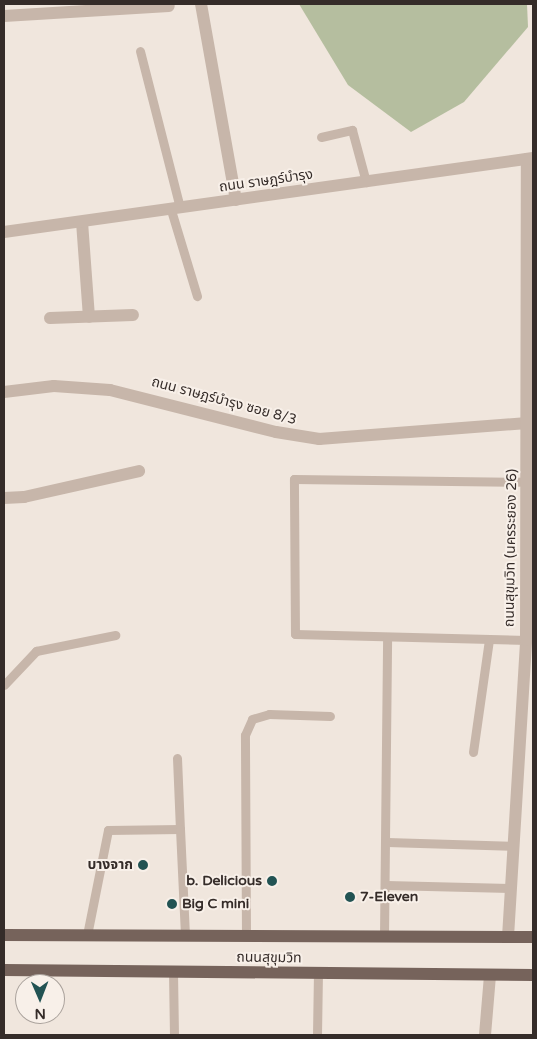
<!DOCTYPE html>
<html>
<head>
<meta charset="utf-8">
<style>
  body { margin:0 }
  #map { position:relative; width:537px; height:1039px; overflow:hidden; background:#f0e6dd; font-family:"Varela Round","Noto Sans Thai",sans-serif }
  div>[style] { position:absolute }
  .green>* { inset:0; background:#b5be9f }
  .service>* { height:9px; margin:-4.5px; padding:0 4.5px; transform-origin:4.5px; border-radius:4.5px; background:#c7b6aa }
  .minor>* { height:12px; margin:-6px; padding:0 6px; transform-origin:6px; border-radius:6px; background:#c7b6aa }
  .tertiary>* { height:12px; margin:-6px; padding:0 6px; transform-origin:6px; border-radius:6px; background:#c7b6aa }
  .primary>* { height:12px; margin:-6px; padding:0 6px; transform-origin:6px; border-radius:6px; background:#76635b }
  .dots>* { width:14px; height:14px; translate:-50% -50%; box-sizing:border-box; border:2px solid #f8f0e9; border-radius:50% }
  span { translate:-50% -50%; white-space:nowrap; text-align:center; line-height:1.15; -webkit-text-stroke:4px #f8f0e9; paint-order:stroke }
  .street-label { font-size:14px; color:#352c29 }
  .poi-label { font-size:14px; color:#352c29; font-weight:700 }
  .right { translate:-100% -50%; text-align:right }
  .left { translate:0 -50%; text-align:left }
  .frame { position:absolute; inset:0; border:5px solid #352c29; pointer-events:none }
  .north { position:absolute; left:15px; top:974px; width:50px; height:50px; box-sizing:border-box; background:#f8f0e9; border:1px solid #aaa29c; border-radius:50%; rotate:179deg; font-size:14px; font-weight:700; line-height:20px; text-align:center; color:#352c29 }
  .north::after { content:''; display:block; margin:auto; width:18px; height:22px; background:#225353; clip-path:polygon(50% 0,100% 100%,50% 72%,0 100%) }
</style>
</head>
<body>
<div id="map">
  <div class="green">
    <i style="clip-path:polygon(299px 4px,527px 4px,528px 27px,464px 102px,411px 132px,348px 85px)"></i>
  </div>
  <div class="service">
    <i style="left:140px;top:51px;width:162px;rotate:75.7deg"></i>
    <i style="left:321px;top:137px;width:32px;rotate:-13deg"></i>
    <i style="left:352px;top:130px;width:54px;rotate:74.9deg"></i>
    <i style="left:171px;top:210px;width:90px;rotate:73.2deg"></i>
    <i style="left:526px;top:640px;width:231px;rotate:-178.5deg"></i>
    <i style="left:295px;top:634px;width:155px;rotate:-90.4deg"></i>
    <i style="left:294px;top:479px;width:233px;rotate:0.7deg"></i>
    <i style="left:4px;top:685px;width:47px;rotate:-46.7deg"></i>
    <i style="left:36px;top:651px;width:81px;rotate:-11.4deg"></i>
    <i style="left:473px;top:752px;width:114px;rotate:-81.9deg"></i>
    <i style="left:177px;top:758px;width:71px;rotate:87.6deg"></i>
    <i style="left:387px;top:842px;width:125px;rotate:1.8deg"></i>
    <i style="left:386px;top:885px;width:124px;rotate:1.4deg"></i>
    <i style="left:87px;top:935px;width:107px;rotate:-78.7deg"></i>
    <i style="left:108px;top:830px;width:72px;rotate:-0.8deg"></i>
    <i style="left:180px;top:829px;width:107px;rotate:87.3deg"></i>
    <i style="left:246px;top:936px;width:201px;rotate:-90.3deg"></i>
    <i style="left:245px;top:735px;width:17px;rotate:-66deg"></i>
    <i style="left:252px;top:719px;width:18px;rotate:-16deg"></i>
    <i style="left:269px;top:714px;width:61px;rotate:1.9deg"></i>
    <i style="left:384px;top:936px;width:299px;rotate:-89.4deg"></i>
    <i style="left:173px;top:972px;width:63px;rotate:89.1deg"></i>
    <i style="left:317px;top:1035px;width:62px;rotate:-89.1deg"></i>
  </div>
  <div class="minor">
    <i style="left:201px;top:4px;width:199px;rotate:79.9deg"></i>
    <i style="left:4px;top:16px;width:165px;rotate:-3.5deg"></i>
    <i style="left:82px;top:222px;width:95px;rotate:85.8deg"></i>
    <i style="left:50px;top:318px;width:83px;rotate:-2.1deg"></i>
    <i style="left:4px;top:392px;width:50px;rotate:-6.8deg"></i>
    <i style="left:54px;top:386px;width:56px;rotate:4.1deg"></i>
    <i style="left:110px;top:390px;width:171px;rotate:14.2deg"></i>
    <i style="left:276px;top:432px;width:44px;rotate:9.2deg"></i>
    <i style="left:319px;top:439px;width:209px;rotate:-4.4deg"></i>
    <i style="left:4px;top:498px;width:20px;rotate:-3deg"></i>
    <i style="left:24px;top:497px;width:118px;rotate:-12.7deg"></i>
    <i style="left:508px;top:937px;width:298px;rotate:-86.5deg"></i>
    <i style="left:526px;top:640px;width:481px;rotate:-89.9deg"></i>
    <i style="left:485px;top:1035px;width:59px;rotate:-85.2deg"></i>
  </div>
  <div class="tertiary">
    <i style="left:4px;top:232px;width:534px;rotate:-7.96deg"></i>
  </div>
  <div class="primary">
    <i style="left:4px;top:935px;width:529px;rotate:0.22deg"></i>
    <i style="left:4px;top:970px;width:529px;rotate:0.54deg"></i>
  </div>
  <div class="dots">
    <i style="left:143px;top:865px;background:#225353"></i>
    <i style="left:272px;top:881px;background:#225353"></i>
    <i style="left:350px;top:897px;background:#225353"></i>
    <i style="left:172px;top:904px;background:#225353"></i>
  </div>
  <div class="street-label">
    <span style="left:266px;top:181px;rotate:-8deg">ถนน ราษฎร์บำรุง</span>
    <span style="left:224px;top:401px;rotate:15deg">ถนน ราษฎร์บำรุง ซอย 8/3</span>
    <span style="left:511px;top:548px;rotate:-89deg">ถนนสุขุมวิท (นครระยอง 26)</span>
    <span style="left:269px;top:958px;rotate:1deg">ถนนสุขุมวิท</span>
  </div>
  <div class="poi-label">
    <span class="right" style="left:133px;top:865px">บางจาก</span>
    <span class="right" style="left:262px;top:881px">b. Delicious</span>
    <span class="left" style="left:360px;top:897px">7-Eleven</span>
    <span class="left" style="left:182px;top:904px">Big C mini</span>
  </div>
  <div class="frame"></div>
  <div class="north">N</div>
</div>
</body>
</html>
